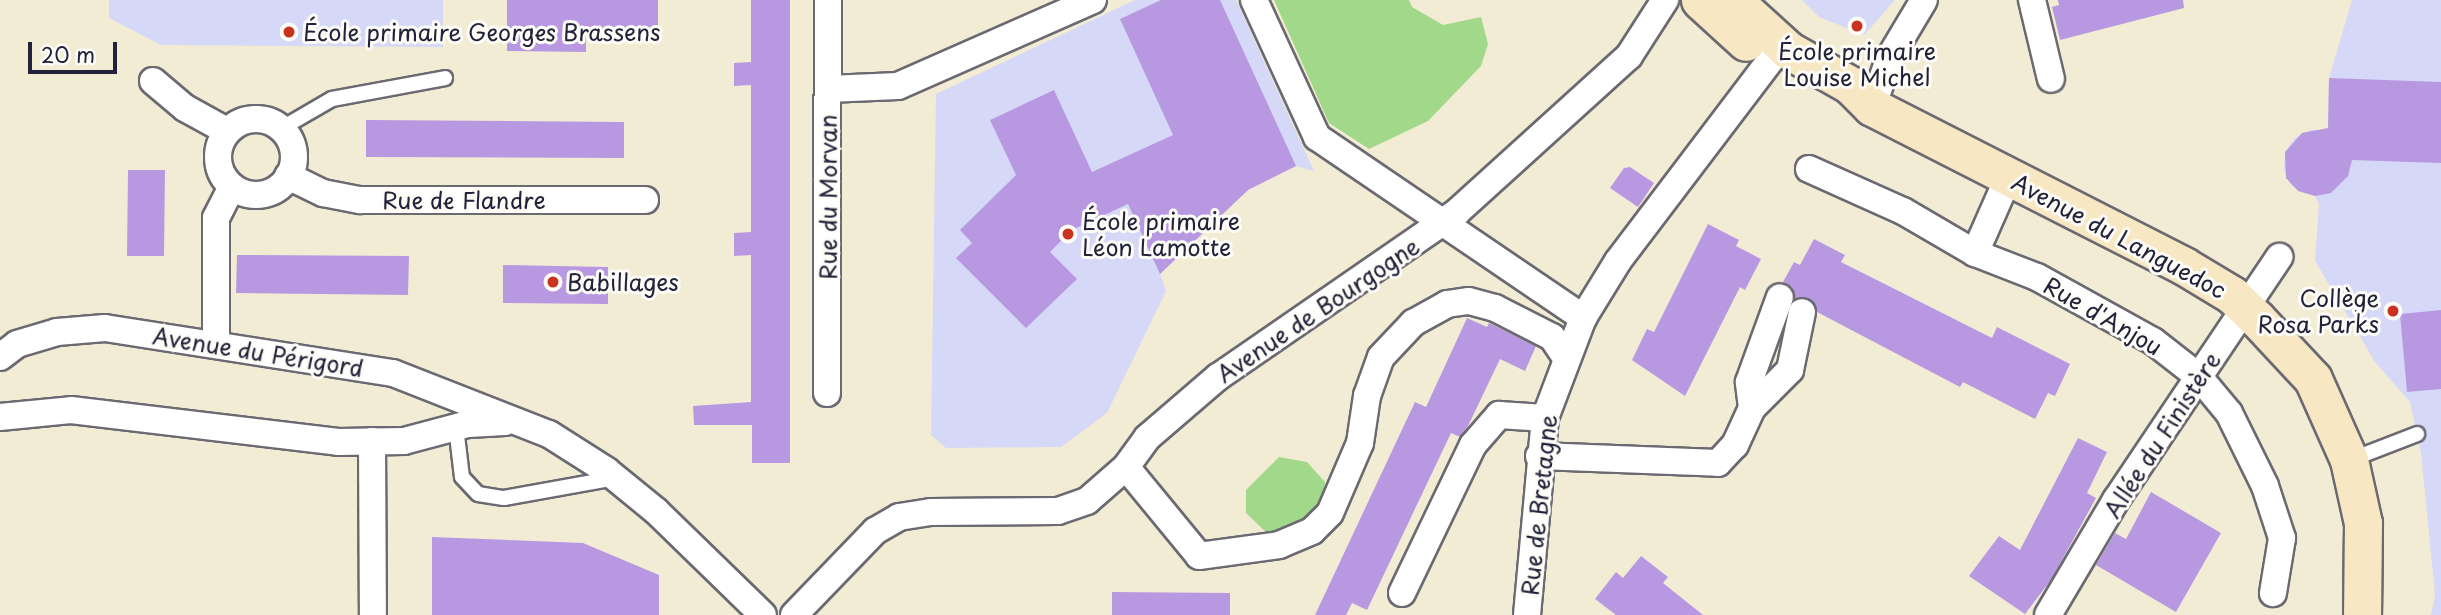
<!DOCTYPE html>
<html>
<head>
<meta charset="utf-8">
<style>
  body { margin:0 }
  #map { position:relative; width:2441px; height:615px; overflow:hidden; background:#f2ecd5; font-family:"Playpen Sans",sans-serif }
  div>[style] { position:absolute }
  .built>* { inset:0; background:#d6d8f8 }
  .green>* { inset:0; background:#a1d889 }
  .building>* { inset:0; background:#b899e1 }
  .roads { filter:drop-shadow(2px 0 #6b6971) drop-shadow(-2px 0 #6b6971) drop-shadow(0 2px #6b6971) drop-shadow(0 -2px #6b6971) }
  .lane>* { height:14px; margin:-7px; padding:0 7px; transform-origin:7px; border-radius:7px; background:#fff }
  .street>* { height:26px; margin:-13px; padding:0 13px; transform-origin:13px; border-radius:13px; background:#fff }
  .street>.ring { margin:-13px; padding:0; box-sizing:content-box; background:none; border:26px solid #fff; border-radius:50% }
  .secondary>* { height:37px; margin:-18.5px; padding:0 18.5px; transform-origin:18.5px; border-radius:18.5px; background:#f7e8c3 }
  .dots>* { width:19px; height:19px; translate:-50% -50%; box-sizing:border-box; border:4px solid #fdfcf7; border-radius:50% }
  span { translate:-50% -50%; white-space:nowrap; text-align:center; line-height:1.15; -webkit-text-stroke:6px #fdfcf7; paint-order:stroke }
  .poi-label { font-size:23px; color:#22223b }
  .left { translate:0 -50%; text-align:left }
  .right { translate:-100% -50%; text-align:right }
  .street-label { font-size:23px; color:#22223b }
  .scale { position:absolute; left:28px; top:42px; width:89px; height:32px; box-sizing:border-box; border:4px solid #22223b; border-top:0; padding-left:9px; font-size:21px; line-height:24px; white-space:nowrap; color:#22223b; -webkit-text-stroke:5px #fdfcf7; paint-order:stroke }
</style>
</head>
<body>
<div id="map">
  <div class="built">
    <i style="clip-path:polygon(109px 0,443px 0,443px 47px,161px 45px,109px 18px)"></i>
    <i style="clip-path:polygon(1135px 0,1236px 0,1314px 171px,1296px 166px,1248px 190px,1160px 274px,1166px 291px,1107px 413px,1061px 447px,946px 448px,931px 435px,936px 94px)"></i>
    <i style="clip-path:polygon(1802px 0,1895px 0,1864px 35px,1819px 17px)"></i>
    <i style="clip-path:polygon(2352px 0,2441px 0,2441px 615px,2431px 615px,2435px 595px,2421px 453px,2410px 402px,2375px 362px,2315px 261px,2319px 204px,2315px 196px,2291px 185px,2284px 169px,2285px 152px,2295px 138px,2310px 130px,2328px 130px,2329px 78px)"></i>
  </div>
  <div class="green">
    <i style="clip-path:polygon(1274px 0,1409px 0,1412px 7px,1443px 25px,1481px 17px,1488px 44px,1481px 66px,1428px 121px,1369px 149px,1329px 123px)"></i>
    <i style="clip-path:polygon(1279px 457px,1307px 462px,1325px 482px,1323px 506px,1291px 535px,1269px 535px,1246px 513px,1246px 490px)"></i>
  </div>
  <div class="building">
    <i style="clip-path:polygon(507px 0,658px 0,658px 33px,586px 32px,586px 52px,507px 51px)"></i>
    <i style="clip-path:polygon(751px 0,790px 0,790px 463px,752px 463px,752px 425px,694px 425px,693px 406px,751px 402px,751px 255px,734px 256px,734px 233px,751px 232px,751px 85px,734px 86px,734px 63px,751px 62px)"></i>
    <i style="clip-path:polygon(1161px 0,1220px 0,1296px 166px,1248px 190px,1160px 274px,1128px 204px,1072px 230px,1050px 252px,1077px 279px,1026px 328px,956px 258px,972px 243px,960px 230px,1016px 175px,990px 120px,1054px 90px,1092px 172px,1173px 135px,1120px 19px)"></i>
    <i style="clip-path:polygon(2058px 0,2183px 0,2184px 8px,2060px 40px,2052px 7px,2059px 5px)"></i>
    <i style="clip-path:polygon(2329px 78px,2441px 82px,2441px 163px,2352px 160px,2348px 176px,2331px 193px,2315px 196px,2298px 191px,2286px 178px,2285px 152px,2302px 133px,2328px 128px)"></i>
    <i style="clip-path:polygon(366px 120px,624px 122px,624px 158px,366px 157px)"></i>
    <i style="clip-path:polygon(1630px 167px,1654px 183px,1638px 207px,1610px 188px,1624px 168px)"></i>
    <i style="clip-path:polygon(128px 170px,165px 170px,164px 256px,127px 256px)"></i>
    <i style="clip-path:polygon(1708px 224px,1739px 240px,1736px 246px,1761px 259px,1745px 290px,1740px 287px,1685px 396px,1632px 360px,1647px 329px,1654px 332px)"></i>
    <i style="clip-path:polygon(1814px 239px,1845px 255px,1841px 262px,1992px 338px,1997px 327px,2070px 364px,2055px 396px,2048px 393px,2035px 419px,1963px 382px,1960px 387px,1817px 312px,1812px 300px,1795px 298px,1792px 287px,1783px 282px,1794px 262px,1800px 265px)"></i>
    <i style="clip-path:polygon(237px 255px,409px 256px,408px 295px,236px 293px)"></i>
    <i style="clip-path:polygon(503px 265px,608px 267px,608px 304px,503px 303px)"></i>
    <i style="clip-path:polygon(2441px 310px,2441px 389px,2407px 392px,2400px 314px)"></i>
    <i style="clip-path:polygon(1467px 318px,1487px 327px,1489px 323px,1536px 346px,1525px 371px,1500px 359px,1468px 426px,1460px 437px,1451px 433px,1367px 610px,1352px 603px,1346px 615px,1315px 615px,1415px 402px,1426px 407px)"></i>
    <i style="clip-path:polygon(2078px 438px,2107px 452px,2087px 493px,2096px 498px,2051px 580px,2025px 614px,1969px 576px,1999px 536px,2020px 550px)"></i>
    <i style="clip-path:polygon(2151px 492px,2221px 533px,2176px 612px,2096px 565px,2115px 533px,2126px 539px)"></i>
    <i style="clip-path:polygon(432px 537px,583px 543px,659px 575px,659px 615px,432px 615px)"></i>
    <i style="clip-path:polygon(1641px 556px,1668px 577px,1663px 583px,1703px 615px,1616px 615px,1595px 599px,1616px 572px,1623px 578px)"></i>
    <i style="clip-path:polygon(1112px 592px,1230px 593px,1230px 615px,1112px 615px)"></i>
  </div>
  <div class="roads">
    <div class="lane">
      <i style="left:282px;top:128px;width:58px;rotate:-30.1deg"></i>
      <i style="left:332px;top:99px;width:115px;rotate:-10.5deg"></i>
      <i style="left:456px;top:427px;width:50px;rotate:83.2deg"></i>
      <i style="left:462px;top:477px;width:23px;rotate:47deg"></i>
      <i style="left:478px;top:494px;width:26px;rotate:9deg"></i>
      <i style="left:504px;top:498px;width:113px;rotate:-10.2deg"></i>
      <i style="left:2350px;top:460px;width:72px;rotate:-21.2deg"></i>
    </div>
    <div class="street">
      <i style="left:1254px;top:0;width:151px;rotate:65.3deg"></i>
      <i style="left:1317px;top:137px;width:322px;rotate:34.2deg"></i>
      <i style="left:2032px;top:0;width:81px;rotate:76.5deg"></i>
      <i style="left:153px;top:81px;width:42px;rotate:40.2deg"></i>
      <i style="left:185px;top:108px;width:48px;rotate:28.7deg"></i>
      <i style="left:828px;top:89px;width:70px;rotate:-2.5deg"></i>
      <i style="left:898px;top:86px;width:213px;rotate:-23.8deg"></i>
      <i style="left:1872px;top:107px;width:53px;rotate:-70.2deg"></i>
      <i style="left:1890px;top:57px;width:66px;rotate:-59.2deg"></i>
      <i class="ring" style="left:218px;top:119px;width:50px;height:50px"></i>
      <i style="left:1809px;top:169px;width:103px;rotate:24.1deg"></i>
      <i style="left:1903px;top:211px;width:83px;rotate:30.3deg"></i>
      <i style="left:1975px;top:253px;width:66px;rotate:21.2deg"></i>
      <i style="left:2037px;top:277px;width:132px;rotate:28.9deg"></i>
      <i style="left:2153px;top:341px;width:58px;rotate:38deg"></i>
      <i style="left:2199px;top:377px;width:47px;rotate:50.2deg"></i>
      <i style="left:2229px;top:413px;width:81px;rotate:63.7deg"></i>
      <i style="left:2265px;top:486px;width:55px;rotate:71.9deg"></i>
      <i style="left:2282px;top:538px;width:56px;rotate:99.3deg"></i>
      <i style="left:288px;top:176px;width:39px;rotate:26deg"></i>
      <i style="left:323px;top:193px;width:38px;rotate:11deg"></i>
      <i style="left:360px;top:200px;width:285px"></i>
      <i style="left:1975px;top:253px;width:84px;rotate:-66.2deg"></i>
      <i style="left:216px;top:344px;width:126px;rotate:-90deg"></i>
      <i style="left:216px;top:218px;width:34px;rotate:-63deg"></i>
      <i style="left:0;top:357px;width:21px;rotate:-37deg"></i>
      <i style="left:17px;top:344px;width:42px;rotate:-16.7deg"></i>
      <i style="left:57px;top:332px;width:48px;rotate:-4.8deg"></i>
      <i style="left:105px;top:328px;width:291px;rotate:8.9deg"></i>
      <i style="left:393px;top:373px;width:168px;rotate:21.4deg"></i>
      <i style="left:549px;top:434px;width:69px;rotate:32.5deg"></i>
      <i style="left:607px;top:471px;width:63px;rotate:39.2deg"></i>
      <i style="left:656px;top:511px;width:149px;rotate:44.2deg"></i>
      <i style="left:827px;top:393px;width:393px;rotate:-89.9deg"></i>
      <i style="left:1752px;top:408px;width:54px;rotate:-45deg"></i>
      <i style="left:1790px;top:370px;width:59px;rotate:-78.3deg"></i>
      <i style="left:0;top:417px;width:71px;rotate:-5.6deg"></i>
      <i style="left:71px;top:410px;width:269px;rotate:6.8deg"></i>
      <i style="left:338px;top:442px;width:66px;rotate:-0.9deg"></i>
      <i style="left:404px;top:441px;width:66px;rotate:-14.9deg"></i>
      <i style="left:468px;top:424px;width:37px;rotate:-3deg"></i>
      <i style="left:372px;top:441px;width:174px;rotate:89.7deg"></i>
      <i style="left:1539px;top:456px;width:179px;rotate:2.2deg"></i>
      <i style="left:1718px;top:463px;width:25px;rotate:-47deg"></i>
      <i style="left:1735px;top:445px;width:41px;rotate:-65.3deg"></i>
      <i style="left:1752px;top:408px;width:26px;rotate:-97deg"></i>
      <i style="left:1749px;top:382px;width:90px;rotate:-70deg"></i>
      <i style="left:1126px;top:467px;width:115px;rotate:50.6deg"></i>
      <i style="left:1199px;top:556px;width:81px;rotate:-7.8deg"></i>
      <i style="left:1279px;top:545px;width:36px;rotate:-23deg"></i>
      <i style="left:1312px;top:531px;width:25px;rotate:-45deg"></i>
      <i style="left:1330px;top:513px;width:76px;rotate:-66.8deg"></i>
      <i style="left:1360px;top:443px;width:48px;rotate:-81.5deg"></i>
      <i style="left:1367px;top:396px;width:41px;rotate:-70.3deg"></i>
      <i style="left:1381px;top:357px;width:47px;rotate:-46.7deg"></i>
      <i style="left:1413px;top:323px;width:39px;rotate:-29deg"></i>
      <i style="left:1447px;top:304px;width:22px;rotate:-8deg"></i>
      <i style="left:1469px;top:301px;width:27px;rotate:15deg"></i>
      <i style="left:1495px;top:308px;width:64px;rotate:27deg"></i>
      <i style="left:1552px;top:337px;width:25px;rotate:56deg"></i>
      <i style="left:1402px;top:593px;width:164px;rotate:-64.4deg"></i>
      <i style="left:1473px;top:445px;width:40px;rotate:-49deg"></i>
      <i style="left:1499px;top:415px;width:46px;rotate:3.7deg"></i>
      <i style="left:794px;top:615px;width:117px;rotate:-46deg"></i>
      <i style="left:875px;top:531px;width:28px;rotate:-30deg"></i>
      <i style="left:899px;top:517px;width:32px;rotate:-9deg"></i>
      <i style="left:931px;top:512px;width:127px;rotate:-0.5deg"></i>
      <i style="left:1058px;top:511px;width:31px;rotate:-19deg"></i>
      <i style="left:1087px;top:501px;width:52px;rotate:-41.1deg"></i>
      <i style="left:1126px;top:467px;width:36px;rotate:-54deg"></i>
      <i style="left:1147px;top:438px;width:94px;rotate:-40.7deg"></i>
      <i style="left:1218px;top:377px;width:290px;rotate:-34.6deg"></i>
      <i style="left:1457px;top:212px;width:232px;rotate:-42.2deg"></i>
      <i style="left:1629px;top:56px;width:67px;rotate:-57.3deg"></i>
      <i style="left:1527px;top:615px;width:198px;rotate:-84.8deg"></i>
      <i style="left:1545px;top:418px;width:107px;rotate:-69.2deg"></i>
      <i style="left:1583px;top:318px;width:67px;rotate:-58.4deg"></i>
      <i style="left:1618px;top:261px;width:271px;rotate:-52.8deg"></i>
      <i style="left:2048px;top:615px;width:134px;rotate:-59.4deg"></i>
      <i style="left:2116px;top:500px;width:293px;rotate:-56.1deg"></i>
    </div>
    <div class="secondary">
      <i style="left:1700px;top:0;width:62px;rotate:42.4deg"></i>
      <i style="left:1733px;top:0;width:74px;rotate:42.3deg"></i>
      <i style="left:1788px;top:50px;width:71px;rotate:29.4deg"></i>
      <i style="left:1850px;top:85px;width:31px;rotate:45deg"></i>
      <i style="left:1872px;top:107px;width:350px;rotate:27deg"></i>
      <i style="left:2184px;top:266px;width:56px;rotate:31.1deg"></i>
      <i style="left:2232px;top:295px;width:35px;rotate:44deg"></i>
      <i style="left:2257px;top:319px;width:82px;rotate:47deg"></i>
      <i style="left:2313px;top:379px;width:89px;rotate:66deg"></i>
      <i style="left:2349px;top:460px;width:65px;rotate:77.5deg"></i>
      <i style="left:2363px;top:523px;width:92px;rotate:90.6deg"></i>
    </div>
  </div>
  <div class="dots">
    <i style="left:1857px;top:26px;background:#c8321e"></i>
    <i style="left:289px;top:32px;background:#c8321e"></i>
    <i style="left:1068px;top:234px;background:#c8321e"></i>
    <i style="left:553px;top:282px;background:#c8321e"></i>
    <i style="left:2393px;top:311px;background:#c8321e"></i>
  </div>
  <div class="poi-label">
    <span class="left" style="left:303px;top:32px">École primaire Georges Brassens</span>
    <span style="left:1857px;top:64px">École primaire<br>Louise Michel</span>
    <span class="left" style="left:1082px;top:234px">École primaire<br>Léon Lamotte</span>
    <span class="left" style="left:567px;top:282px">Babillages</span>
    <span class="right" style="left:2379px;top:311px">Collège<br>Rosa Parks</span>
  </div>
  <div class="street-label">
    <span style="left:828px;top:197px;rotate:-90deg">Rue du Morvan</span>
    <span style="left:464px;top:200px">Rue de Flandre</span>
    <span style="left:2119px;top:236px;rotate:28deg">Avenue du Languedoc</span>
    <span style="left:1318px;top:310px;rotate:-34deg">Avenue de Bourgogne</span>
    <span style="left:2103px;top:316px;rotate:30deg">Rue d'Anjou</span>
    <span style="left:258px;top:352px;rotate:9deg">Avenue du Périgord</span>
    <span style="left:2162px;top:435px;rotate:-57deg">Allée du Finistère</span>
    <span style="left:1539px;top:505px;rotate:-84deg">Rue de Bretagne</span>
  </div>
  <div class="scale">20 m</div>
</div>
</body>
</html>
